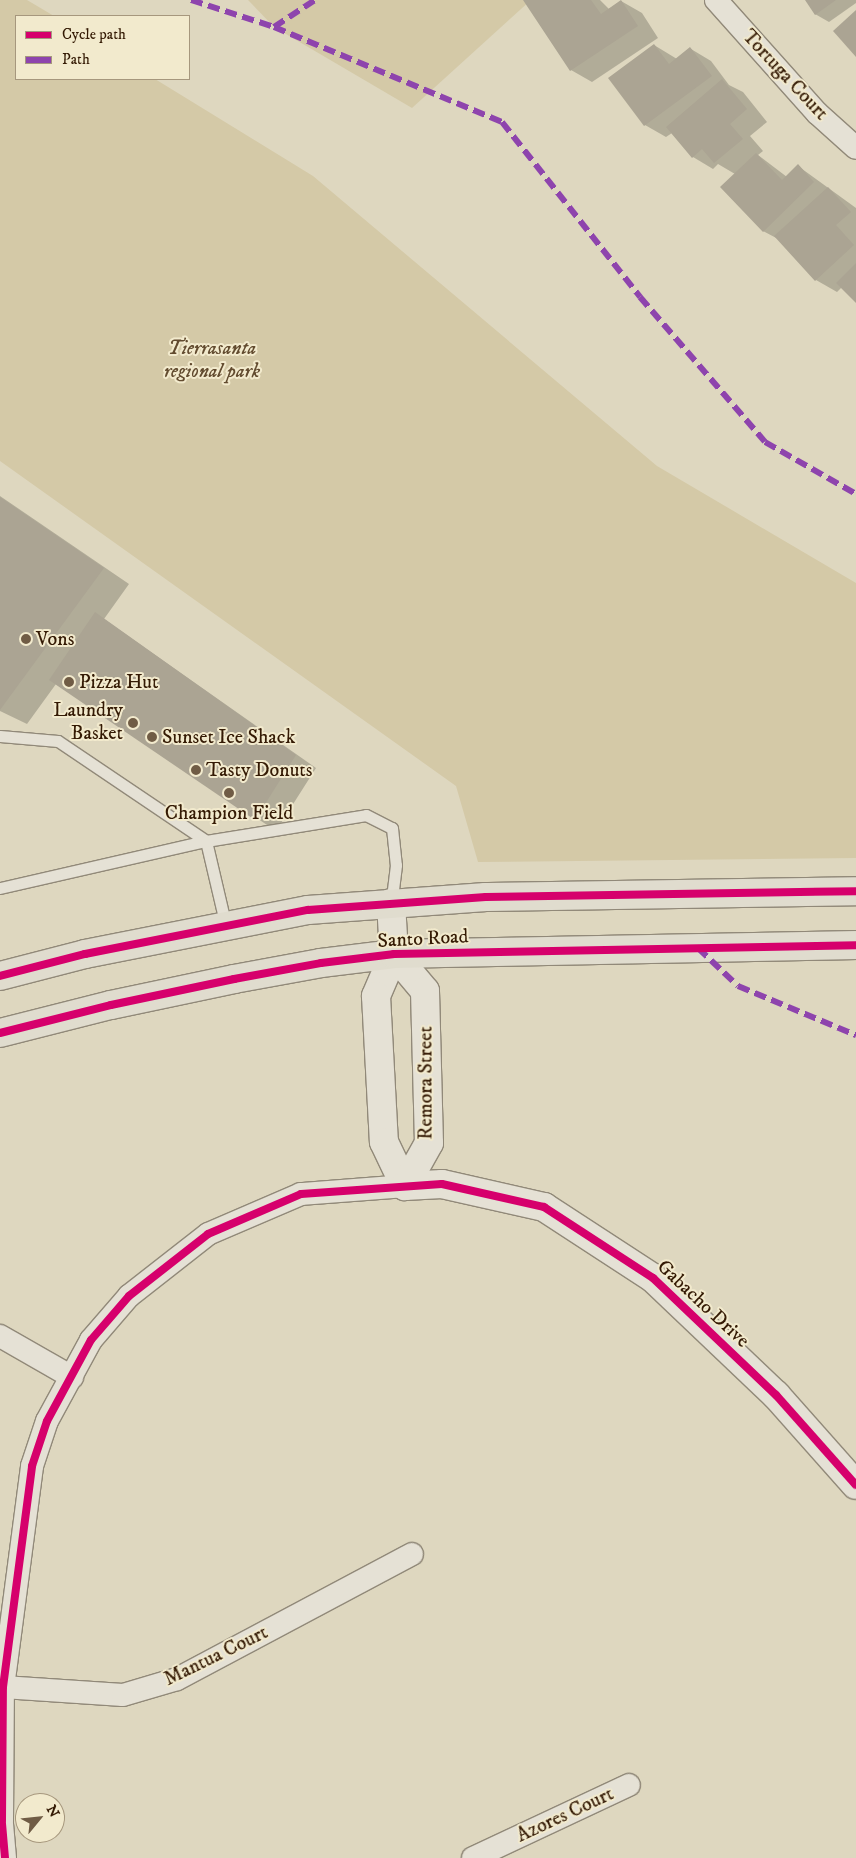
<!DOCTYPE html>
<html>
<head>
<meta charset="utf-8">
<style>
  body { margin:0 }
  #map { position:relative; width:856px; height:1858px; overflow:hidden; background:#ded7bf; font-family:"IM FELL DW Pica",serif }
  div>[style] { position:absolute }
  .green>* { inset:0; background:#d4c9a7 }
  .shadow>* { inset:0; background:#0003 }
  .building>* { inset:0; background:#aba493 }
  .roads { filter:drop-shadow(1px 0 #918979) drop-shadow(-1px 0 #918979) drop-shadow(0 1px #918979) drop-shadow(0 -1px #918979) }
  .lane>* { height:11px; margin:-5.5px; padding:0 5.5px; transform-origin:5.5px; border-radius:5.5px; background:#e5e1d5 }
  .street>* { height:22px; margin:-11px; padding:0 11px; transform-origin:11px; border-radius:11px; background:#e5e1d5 }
  .secondary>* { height:28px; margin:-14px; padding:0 14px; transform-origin:14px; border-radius:14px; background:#e5e1d5 }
  .primary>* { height:28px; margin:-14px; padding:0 14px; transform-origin:14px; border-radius:14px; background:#e0dcce }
  .quiet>* { height:6px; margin-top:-3px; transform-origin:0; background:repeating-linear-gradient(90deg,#8e44ad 0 12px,transparent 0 18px) }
  .cycleway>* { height:8px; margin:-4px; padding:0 4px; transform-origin:4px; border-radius:4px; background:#d6006c }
  .dots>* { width:14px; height:14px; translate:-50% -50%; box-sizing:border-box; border:2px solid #f2eacd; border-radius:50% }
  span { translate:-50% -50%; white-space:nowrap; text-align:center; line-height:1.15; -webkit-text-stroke:4px #f2eacd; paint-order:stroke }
  .street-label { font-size:20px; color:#341a04 }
  .park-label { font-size:20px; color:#624b2f; font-style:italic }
  .poi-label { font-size:20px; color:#341a04 }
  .left { translate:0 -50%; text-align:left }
  .right { translate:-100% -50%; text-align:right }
  .legend { position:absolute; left:15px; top:15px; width:175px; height:65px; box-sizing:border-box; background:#f2eacd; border:1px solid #a6977d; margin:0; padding:6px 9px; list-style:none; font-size:15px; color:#341a04 }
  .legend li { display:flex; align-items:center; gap:10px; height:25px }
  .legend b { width:25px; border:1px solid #a6977d }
  .north { position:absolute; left:15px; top:1793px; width:50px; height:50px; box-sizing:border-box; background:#f2eacd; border:1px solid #a6977d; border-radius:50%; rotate:62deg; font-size:14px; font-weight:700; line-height:20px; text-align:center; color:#341a04 }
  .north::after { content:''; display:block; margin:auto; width:18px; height:22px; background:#705c45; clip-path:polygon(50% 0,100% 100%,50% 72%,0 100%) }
</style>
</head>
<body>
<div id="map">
  <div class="green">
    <i style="clip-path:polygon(0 0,27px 0,54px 16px,16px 16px,16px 79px,155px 79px,313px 176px,657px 466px,856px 583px,856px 858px,478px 862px,456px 786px,0 461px)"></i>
    <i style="clip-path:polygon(248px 0,531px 0,412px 108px,274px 27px)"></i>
  </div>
  <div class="shadow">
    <i style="clip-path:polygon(525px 0,600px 0,609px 9px,621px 1px,642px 13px,658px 38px,592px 82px,571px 70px)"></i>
    <i style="clip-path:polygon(806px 0,856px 0,856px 3px,829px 22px,815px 14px)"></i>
    <i style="clip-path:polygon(654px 45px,677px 59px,691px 49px,711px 61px,729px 85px,743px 92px,767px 122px,750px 136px,763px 151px,758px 155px,787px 177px,798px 166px,856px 208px,856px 301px,842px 287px,837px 292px,816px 280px,780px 240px,763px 231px,735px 174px,718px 164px,713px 169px,693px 157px,672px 133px,666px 137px,645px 125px,610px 79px)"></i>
    <i style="clip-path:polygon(0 496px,129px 584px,104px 619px,316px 768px,276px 831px,56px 684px,27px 724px,0 711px)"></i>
  </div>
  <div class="building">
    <i style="clip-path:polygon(523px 0,591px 0,601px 14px,621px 0,638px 26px,570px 71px)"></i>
    <i style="clip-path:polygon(805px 0,836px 0,815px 15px)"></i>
    <i style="clip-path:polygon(856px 10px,856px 57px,833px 31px)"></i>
    <i style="clip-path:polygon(654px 44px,669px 64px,690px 47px,712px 76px,644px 126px,608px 78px)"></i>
    <i style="clip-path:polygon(722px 79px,747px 109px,730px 124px,743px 139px,714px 163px,702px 149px,692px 158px,666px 127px)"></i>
    <i style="clip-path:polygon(756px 153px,782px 180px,798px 164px,814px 182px,763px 232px,720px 187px)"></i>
    <i style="clip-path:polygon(828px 187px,851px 212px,836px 225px,854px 245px,815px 281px,774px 236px)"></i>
    <i style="clip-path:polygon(856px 263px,856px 303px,836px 283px)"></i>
    <i style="clip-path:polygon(0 497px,104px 568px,0 710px)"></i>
    <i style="clip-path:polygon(95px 612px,296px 755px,255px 820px,49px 680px)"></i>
  </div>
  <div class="roads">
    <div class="lane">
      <i style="left:0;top:736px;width:58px;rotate:4.9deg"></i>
      <i style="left:58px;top:741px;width:179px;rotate:34deg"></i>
      <i style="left:206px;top:841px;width:87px;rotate:76.8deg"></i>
      <i style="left:0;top:888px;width:211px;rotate:-12.9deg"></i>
      <i style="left:206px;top:841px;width:162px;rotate:-9.2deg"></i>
      <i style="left:366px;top:815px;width:29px;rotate:27deg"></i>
      <i style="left:392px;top:828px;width:37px;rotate:84deg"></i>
      <i style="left:396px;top:865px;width:38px;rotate:97deg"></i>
    </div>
    <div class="street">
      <i style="left:716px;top:0;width:152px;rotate:48.2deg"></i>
      <i style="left:817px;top:113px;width:52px;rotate:41.9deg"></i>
      <i style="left:0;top:1336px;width:83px;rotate:29.7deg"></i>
      <i style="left:3px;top:1687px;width:120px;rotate:3.8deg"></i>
      <i style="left:123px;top:1695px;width:56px;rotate:-16.5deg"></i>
      <i style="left:177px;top:1679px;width:266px;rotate:-28deg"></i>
      <i style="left:5px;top:1858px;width:38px;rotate:-95deg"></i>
      <i style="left:2px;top:1820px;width:133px;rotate:-89.6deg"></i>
      <i style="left:3px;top:1687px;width:223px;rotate:-82.5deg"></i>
      <i style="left:32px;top:1466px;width:47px;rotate:-71.6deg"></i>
      <i style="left:47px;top:1421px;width:92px;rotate:-61.5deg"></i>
      <i style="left:91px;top:1340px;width:58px;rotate:-49.2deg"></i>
      <i style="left:129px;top:1296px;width:100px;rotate:-38.1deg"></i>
      <i style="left:208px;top:1234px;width:101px;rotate:-23.3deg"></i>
      <i style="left:301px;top:1194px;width:104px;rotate:-4.4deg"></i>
      <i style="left:473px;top:1858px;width:172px;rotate:-25.1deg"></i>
    </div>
    <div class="secondary">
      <i style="left:391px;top:903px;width:51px;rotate:86.6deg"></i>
      <i style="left:394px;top:954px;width:46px;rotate:113.2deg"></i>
      <i style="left:376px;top:996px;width:146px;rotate:86.9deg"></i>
      <i style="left:384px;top:1142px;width:49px;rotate:64.5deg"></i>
      <i style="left:394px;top:954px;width:48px;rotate:50deg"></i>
      <i style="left:425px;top:991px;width:152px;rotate:88.5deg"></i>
      <i style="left:429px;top:1143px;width:49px;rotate:119.2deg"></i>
      <i style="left:405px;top:1186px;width:37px;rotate:-3deg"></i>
      <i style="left:442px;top:1184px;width:105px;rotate:12.7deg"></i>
      <i style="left:544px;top:1207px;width:130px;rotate:33.1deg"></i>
      <i style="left:653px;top:1278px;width:170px;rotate:43.6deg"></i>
      <i style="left:776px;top:1395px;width:120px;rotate:48.4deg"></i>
    </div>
    <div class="primary">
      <i style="left:0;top:976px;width:88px;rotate:-14.5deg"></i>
      <i style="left:85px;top:954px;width:227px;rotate:-11.2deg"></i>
      <i style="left:308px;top:910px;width:178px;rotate:-4.2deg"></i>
      <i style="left:486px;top:897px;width:370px;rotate:-0.9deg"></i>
      <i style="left:0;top:1033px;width:114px;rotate:-14.2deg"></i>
      <i style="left:111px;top:1005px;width:126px;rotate:-11.9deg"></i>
      <i style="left:234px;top:979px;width:88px;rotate:-10.4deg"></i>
      <i style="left:321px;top:963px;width:74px;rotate:-7deg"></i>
      <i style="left:394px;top:954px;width:462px;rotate:-1.1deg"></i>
    </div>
  </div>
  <div class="quiet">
    <i style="left:191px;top:0;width:87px;rotate:18deg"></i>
    <i style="left:274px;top:27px;width:247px;rotate:22.6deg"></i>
    <i style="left:502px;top:122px;width:223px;rotate:51.7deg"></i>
    <i style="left:640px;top:297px;width:191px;rotate:49.2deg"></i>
    <i style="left:765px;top:442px;width:105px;rotate:29.7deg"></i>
    <i style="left:274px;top:27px;width:49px;rotate:-33.4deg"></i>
    <i style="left:698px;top:948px;width:55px;rotate:43.5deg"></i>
    <i style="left:738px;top:986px;width:128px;rotate:22.6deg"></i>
  </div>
  <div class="cycleway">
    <i style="left:0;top:976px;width:88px;rotate:-14.5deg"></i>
    <i style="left:85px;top:954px;width:227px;rotate:-11.2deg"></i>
    <i style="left:308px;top:910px;width:178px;rotate:-4.2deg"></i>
    <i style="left:486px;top:897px;width:370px;rotate:-0.9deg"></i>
    <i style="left:0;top:1033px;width:114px;rotate:-14.2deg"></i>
    <i style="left:111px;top:1005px;width:126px;rotate:-11.9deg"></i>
    <i style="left:234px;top:979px;width:88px;rotate:-10.4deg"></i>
    <i style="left:321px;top:963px;width:74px;rotate:-7deg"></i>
    <i style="left:394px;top:954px;width:462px;rotate:-1.1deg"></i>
    <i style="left:5px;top:1858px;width:38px;rotate:-95deg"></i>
    <i style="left:2px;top:1820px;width:133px;rotate:-89.6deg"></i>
    <i style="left:3px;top:1687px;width:223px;rotate:-82.5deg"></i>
    <i style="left:32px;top:1466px;width:47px;rotate:-71.6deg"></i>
    <i style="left:47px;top:1421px;width:92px;rotate:-61.5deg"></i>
    <i style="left:91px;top:1340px;width:58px;rotate:-49.2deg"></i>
    <i style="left:129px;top:1296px;width:100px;rotate:-38.1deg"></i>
    <i style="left:208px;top:1234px;width:101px;rotate:-23.3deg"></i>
    <i style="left:301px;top:1194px;width:141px;rotate:-4.1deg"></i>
    <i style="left:442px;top:1184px;width:105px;rotate:12.7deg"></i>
    <i style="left:544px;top:1207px;width:130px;rotate:33.1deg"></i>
    <i style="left:653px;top:1278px;width:170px;rotate:43.6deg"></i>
    <i style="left:776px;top:1395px;width:120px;rotate:48.4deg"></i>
  </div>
  <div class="dots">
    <i style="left:26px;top:639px;background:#705c45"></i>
    <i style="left:69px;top:682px;background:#705c45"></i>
    <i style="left:133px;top:723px;background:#705c45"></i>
    <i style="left:152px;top:737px;background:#705c45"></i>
    <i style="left:196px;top:770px;background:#705c45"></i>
    <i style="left:229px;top:793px;background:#705c45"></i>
  </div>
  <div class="street-label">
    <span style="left:785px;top:75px;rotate:47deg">Tortuga Court</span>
    <span style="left:423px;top:939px;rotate:-3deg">Santo Road</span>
    <span style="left:426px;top:1083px;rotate:-90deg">Remora Street</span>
    <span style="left:703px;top:1304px;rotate:43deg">Gabacho Drive</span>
    <span style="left:216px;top:1656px;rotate:-26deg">Mantua Court</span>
    <span style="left:565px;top:1815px;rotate:-25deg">Azores Court</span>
  </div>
  <div class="park-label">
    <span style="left:212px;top:360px">Tierrasanta<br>regional park</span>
  </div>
  <div class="poi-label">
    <span class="left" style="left:36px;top:639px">Vons</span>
    <span class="left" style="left:79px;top:682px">Pizza Hut</span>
    <span class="right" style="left:123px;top:722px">Laundry<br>Basket</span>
    <span class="left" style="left:162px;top:737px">Sunset Ice Shack</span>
    <span class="left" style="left:206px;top:770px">Tasty Donuts</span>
    <span style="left:229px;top:813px">Champion Field</span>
  </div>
  <ul class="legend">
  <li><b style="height:6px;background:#d6006c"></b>Cycle path</li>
  <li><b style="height:6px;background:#8e44ad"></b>Path</li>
  </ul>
  <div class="north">N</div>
</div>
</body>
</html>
